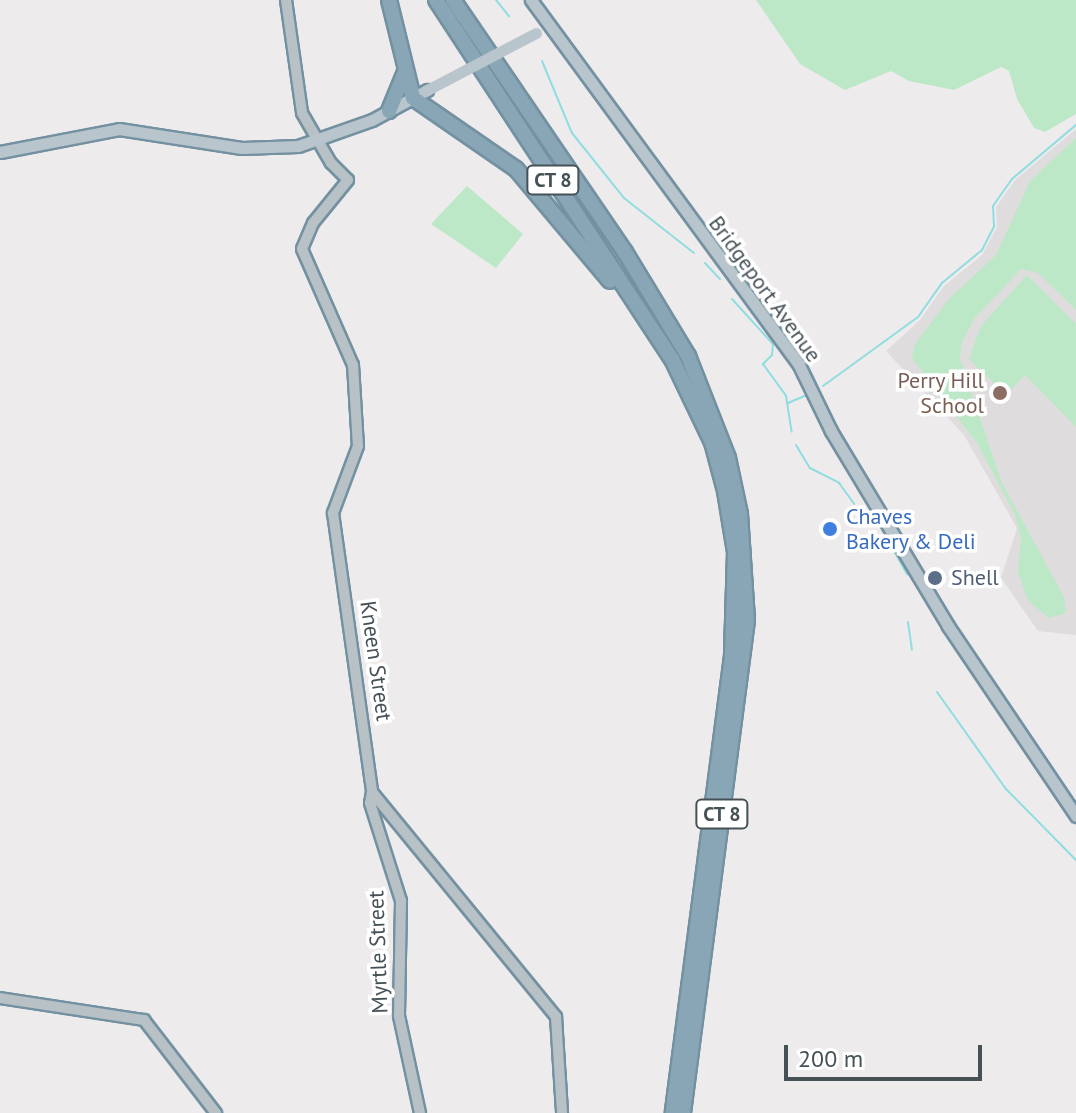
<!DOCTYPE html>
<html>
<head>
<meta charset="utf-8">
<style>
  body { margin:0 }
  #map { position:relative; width:1076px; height:1113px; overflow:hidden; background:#eeebec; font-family:"PT Sans",sans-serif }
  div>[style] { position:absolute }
  .education>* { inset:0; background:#dfdcdd }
  .green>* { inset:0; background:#bde8c7 }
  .stream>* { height:2px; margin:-1px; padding:0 1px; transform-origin:1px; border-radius:1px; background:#8fdde1 }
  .roads { filter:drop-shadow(2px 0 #7391a1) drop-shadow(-2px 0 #7391a1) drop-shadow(0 2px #7391a1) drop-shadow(0 -2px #7391a1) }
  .tertiary>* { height:10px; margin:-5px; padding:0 5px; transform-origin:5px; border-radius:5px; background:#b8c2c6 }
  .secondary>* { height:11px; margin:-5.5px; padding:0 5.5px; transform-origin:5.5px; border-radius:5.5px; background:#b9c5cc }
  .motorway>* { height:14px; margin:-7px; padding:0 7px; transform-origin:7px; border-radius:7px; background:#88a6b5 }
  .secondary-bridge>* { height:11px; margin:-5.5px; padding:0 5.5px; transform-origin:5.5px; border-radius:5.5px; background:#b9c5cc }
  .dots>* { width:22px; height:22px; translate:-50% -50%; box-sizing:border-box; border:4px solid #fff; border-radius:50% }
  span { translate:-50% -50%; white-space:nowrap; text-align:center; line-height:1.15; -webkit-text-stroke:7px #fff; paint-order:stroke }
  .shield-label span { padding:2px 6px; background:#fff; border:2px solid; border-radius:6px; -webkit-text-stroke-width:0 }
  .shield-label { font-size:20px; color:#465156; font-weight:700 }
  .street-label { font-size:22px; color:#465156 }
  .education-label { font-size:22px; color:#785e54 }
  .right { translate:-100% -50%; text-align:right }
  .shop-label { font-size:22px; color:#366cbe }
  .left { translate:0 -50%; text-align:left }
  .service-label { font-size:22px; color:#4e5e75 }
  .scale { position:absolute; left:784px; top:1045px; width:198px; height:36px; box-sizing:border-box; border:4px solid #465156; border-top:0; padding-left:10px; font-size:24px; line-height:28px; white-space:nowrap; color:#465156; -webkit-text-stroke:6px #fff; paint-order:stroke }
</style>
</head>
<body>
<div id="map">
  <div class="education">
    <i style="clip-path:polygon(1076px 129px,1076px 635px,1038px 631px,1001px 578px,1017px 528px,964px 435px,886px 351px,920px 320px,944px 286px,982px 255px,997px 227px,996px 207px,1015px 180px)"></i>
  </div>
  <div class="green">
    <i style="clip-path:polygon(756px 0,1076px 0,1076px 114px,1045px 132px,1034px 128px,1017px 99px,1009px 71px,1001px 67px,954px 90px,909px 81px,891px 71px,845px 90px,800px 64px)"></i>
    <i style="clip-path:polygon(1076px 138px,1076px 310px,1038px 273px,1021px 269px,974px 319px,962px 342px,960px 359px,1002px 483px,1064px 597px,1066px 613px,1049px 618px,1028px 601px,1018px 572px,1021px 538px,1015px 515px,977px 443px,912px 358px,914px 346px,949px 299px,996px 255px,1030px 181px)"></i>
    <i style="clip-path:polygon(467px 186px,523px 234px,496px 268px,431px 224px)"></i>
    <i style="clip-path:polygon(1027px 275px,1076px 324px,1076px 427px,1025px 375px,1006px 395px,969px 359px,981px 326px)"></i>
  </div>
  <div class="stream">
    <i style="left:496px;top:0;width:21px;rotate:51deg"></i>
    <i style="left:542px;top:61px;width:78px;rotate:67.4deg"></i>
    <i style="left:572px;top:133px;width:83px;rotate:51.3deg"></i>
    <i style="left:624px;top:198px;width:89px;rotate:38.2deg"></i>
    <i style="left:705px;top:263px;width:22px;rotate:47deg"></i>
    <i style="left:732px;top:299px;width:61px;rotate:47.7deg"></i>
    <i style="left:773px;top:344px;width:11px;rotate:95deg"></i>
    <i style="left:772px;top:355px;width:13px;rotate:135deg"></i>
    <i style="left:763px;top:364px;width:39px;rotate:54deg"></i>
    <i style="left:786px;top:396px;width:36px;rotate:81deg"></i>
    <i style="left:823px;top:386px;width:117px;rotate:-36deg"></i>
    <i style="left:918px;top:317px;width:42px;rotate:-54.8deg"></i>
    <i style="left:942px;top:283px;width:52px;rotate:-39.5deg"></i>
    <i style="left:982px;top:250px;width:27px;rotate:-63deg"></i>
    <i style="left:994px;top:226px;width:20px;rotate:-93deg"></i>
    <i style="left:993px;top:206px;width:33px;rotate:-55deg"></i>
    <i style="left:1012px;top:179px;width:84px;rotate:-40.2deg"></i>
    <i style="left:788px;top:403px;width:21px;rotate:-23deg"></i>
    <i style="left:796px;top:445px;width:27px;rotate:59deg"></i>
    <i style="left:810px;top:468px;width:33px;rotate:27deg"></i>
    <i style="left:839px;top:483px;width:26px;rotate:54deg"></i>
    <i style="left:893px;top:549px;width:29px;rotate:61deg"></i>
    <i style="left:908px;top:622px;width:28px;rotate:82deg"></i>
    <i style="left:937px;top:692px;width:119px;rotate:54.6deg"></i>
    <i style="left:1006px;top:789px;width:100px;rotate:45.4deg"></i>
  </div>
  <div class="roads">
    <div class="tertiary">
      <i style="left:286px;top:0;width:114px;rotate:81.9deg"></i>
      <i style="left:302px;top:113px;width:58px;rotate:59.9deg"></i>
      <i style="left:331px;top:163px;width:24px;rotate:45deg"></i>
      <i style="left:348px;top:180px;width:55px;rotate:129.1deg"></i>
      <i style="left:313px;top:223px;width:28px;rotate:113deg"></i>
      <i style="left:302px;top:249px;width:127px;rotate:66.3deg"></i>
      <i style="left:353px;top:365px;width:81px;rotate:86.5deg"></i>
      <i style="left:358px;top:446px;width:72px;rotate:110.5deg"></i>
      <i style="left:333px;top:513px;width:282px;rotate:82deg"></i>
      <i style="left:372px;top:792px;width:291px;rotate:50.7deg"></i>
      <i style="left:556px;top:1017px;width:96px;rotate:86.4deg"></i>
      <i style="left:372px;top:792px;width:11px;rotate:100deg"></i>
      <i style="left:370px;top:803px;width:103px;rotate:72.4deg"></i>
      <i style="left:401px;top:901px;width:115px;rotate:91deg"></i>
      <i style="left:399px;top:1016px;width:99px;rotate:77.8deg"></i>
      <i style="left:0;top:998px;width:146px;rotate:8.7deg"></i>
      <i style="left:144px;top:1020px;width:118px;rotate:52.3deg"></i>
    </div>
    <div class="secondary">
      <i style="left:531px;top:0;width:453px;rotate:53.7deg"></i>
      <i style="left:799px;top:365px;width:73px;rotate:64.1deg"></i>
      <i style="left:831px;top:431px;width:227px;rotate:59deg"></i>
      <i style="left:948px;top:626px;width:229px;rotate:56deg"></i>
      <i style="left:0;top:152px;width:121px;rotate:-10.9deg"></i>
      <i style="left:119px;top:129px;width:124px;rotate:8.8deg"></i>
      <i style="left:242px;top:148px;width:56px;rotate:-2deg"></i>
      <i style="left:298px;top:146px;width:78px;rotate:-19.4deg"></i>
      <i style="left:372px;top:120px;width:63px;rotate:-28.6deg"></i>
    </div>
    <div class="motorway">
      <i style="left:389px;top:0;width:101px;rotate:76.2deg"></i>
      <i style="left:413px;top:98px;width:125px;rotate:34.6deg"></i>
      <i style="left:516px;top:169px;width:146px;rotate:50deg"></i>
      <i style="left:436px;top:0;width:430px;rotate:56.7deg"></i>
      <i style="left:672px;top:359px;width:92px;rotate:64.3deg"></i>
      <i style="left:712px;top:442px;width:51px;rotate:75.1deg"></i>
      <i style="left:725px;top:491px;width:62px;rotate:80.7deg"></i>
      <i style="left:735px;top:552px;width:104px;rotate:91.7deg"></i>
      <i style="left:732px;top:656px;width:461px;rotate:97.4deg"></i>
      <i style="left:453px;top:0;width:305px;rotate:55.7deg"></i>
      <i style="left:625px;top:252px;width:122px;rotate:58.8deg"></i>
      <i style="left:688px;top:356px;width:110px;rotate:68.6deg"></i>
      <i style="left:728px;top:458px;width:57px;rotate:77.9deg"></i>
      <i style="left:740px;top:514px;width:106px;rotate:86.2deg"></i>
      <i style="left:747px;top:620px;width:497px;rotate:97.4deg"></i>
      <i style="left:389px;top:111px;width:42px;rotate:-67.7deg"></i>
    </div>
  </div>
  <div class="secondary-bridge">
    <i style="left:427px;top:90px;width:123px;rotate:-27.6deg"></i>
  </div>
  <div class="dots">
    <i style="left:1000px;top:393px;background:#8d6e63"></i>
    <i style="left:830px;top:529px;background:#3f7fe0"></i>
    <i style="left:935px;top:578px;background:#5c6f8a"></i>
  </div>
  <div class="shield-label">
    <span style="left:553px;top:180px">CT 8</span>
    <span style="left:722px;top:814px">CT 8</span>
  </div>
  <div class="street-label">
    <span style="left:765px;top:289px;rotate:54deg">Bridgeport Avenue</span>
    <span style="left:376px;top:661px;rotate:82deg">Kneen Street</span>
    <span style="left:378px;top:952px;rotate:-92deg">Myrtle Street</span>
  </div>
  <div class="education-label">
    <span class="right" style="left:984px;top:393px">Perry Hill<br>School</span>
  </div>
  <div class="shop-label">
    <span class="left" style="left:846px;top:529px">Chaves<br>Bakery &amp; Deli</span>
  </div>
  <div class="service-label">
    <span class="left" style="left:951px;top:578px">Shell</span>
  </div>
  <div class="scale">200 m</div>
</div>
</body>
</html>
